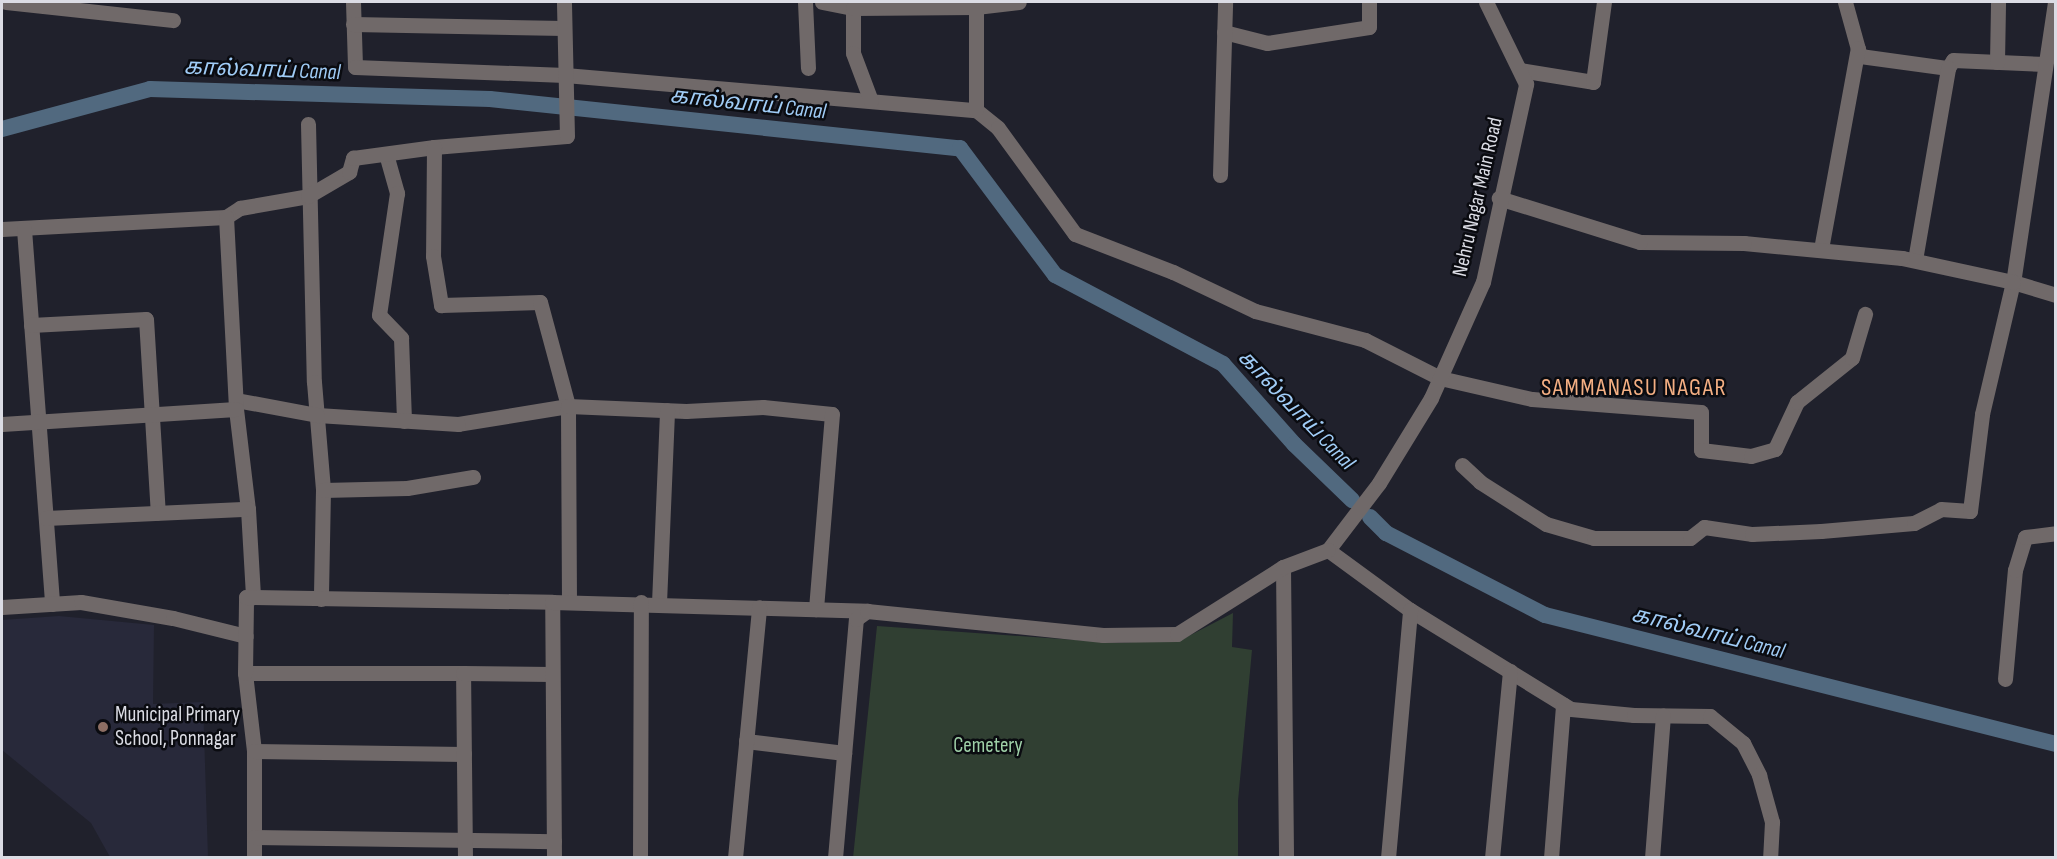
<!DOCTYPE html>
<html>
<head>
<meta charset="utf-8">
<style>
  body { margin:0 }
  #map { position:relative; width:2057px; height:859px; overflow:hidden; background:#20212c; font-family:"Sofia Sans Condensed","Noto Sans Tamil",sans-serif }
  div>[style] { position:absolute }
  .built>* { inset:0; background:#28293a }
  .green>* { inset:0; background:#303f32 }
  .canal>* { height:16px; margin:-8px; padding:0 8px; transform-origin:8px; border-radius:8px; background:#51697f }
  .minor>* { height:15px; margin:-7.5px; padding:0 7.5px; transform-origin:7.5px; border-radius:7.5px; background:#706969 }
  .dots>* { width:16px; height:16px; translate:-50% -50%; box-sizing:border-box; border:3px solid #0a0b10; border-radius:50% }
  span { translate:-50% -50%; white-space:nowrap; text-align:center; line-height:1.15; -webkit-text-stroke:5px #0a0b10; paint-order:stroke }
  .street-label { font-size:21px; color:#dbdce4 }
  .poi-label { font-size:21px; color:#dbdce4 }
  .left { translate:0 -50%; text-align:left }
  .park-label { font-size:21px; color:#9fd0a8 }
  .water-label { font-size:22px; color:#a0ccf6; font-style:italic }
  .quarter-label { font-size:24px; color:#f4af83; letter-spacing:1.5px }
  .frame { position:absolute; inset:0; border:3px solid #dbdce4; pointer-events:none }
</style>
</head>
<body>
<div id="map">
  <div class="built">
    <i style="clip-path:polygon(59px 616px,154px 625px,153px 704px,203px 702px,208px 857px,110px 857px,91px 823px,2px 750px,2px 620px)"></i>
  </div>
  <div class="green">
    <i style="clip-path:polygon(1233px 613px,1232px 647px,1252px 650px,1238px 801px,1238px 857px,853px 858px,877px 626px,1118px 643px,1183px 639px)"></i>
  </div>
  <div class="canal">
    <i style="left:2px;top:129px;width:153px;rotate:-15.1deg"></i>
    <i style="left:150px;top:89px;width:340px;rotate:1.7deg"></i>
    <i style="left:490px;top:99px;width:473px;rotate:6deg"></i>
    <i style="left:960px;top:148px;width:159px;rotate:53.2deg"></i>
    <i style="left:1055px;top:275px;width:190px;rotate:27.9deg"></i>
    <i style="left:1223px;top:364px;width:107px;rotate:48.4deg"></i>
    <i style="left:1294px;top:444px;width:81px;rotate:44deg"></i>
    <i style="left:1370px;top:517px;width:23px;rotate:45deg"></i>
    <i style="left:1386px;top:533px;width:179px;rotate:27.3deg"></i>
    <i style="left:1545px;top:615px;width:527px;rotate:14.17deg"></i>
  </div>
  <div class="minor">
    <i style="left:6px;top:2px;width:168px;rotate:6.2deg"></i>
    <i style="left:353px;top:2px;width:65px;rotate:88.2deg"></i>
    <i style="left:355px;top:67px;width:210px;rotate:2.2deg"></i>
    <i style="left:565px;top:75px;width:412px;rotate:4.9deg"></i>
    <i style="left:976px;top:110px;width:28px;rotate:39deg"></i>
    <i style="left:998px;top:128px;width:131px;rotate:54deg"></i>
    <i style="left:1075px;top:234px;width:105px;rotate:21.2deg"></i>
    <i style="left:1173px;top:272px;width:91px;rotate:25.4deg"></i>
    <i style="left:1255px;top:311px;width:114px;rotate:14.8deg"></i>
    <i style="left:1365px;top:340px;width:84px;rotate:26.9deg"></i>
    <i style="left:1440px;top:378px;width:94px;rotate:12.9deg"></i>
    <i style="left:1532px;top:399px;width:169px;rotate:4.4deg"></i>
    <i style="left:1701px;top:412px;width:38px;rotate:90deg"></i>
    <i style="left:1701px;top:450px;width:50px;rotate:6.8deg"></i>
    <i style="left:1751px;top:456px;width:25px;rotate:-16deg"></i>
    <i style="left:1775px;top:449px;width:52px;rotate:-64.9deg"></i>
    <i style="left:1797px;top:402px;width:70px;rotate:-38.7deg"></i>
    <i style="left:1852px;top:358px;width:46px;rotate:-73.5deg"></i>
    <i style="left:805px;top:2px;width:66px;rotate:87.4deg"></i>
    <i style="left:822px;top:2px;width:32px;rotate:11deg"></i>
    <i style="left:853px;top:8px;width:45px;rotate:90deg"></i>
    <i style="left:853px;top:53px;width:51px;rotate:69.4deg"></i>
    <i style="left:1845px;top:2px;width:56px;rotate:74.5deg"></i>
    <i style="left:1860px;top:56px;width:89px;rotate:7.8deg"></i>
    <i style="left:1948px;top:68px;width:9px;rotate:-58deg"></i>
    <i style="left:1953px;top:60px;width:92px;rotate:2.5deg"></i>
    <i style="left:2055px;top:2px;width:283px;rotate:98.5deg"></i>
    <i style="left:2013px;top:282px;width:45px;rotate:16.8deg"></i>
    <i style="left:853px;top:8px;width:123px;rotate:-0.5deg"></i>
    <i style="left:976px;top:7px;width:43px;rotate:-6.6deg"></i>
    <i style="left:353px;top:24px;width:211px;rotate:1.1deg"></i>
    <i style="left:1224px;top:32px;width:44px;rotate:14.3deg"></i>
    <i style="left:1267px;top:43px;width:103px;rotate:-8.9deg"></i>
    <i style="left:1369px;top:27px;width:25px;rotate:-90deg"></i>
    <i style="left:1997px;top:62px;width:60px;rotate:-89deg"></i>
    <i style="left:1520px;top:70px;width:74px;rotate:9.3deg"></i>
    <i style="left:1593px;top:82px;width:81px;rotate:-82.2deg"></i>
    <i style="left:976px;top:110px;width:108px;rotate:-90deg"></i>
    <i style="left:308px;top:124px;width:258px;rotate:88.7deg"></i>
    <i style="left:314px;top:382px;width:108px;rotate:85.2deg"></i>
    <i style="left:323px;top:490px;width:109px;rotate:91.1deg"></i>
    <i style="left:434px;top:147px;width:133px;rotate:-4.7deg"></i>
    <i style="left:567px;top:136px;width:134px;rotate:-91.3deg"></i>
    <i style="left:386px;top:154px;width:41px;rotate:74.2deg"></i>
    <i style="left:397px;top:193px;width:123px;rotate:98.4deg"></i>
    <i style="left:379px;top:315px;width:32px;rotate:46deg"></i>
    <i style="left:401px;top:338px;width:83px;rotate:87.9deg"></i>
    <i style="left:1220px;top:175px;width:173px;rotate:-88.3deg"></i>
    <i style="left:226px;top:217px;width:17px;rotate:-33deg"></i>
    <i style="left:240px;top:208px;width:69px;rotate:-10deg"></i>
    <i style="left:308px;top:196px;width:48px;rotate:-30.3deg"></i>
    <i style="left:349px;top:172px;width:15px;rotate:-74deg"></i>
    <i style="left:353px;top:158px;width:82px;rotate:-7.7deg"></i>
    <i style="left:434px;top:147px;width:109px;rotate:90.5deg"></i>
    <i style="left:433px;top:256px;width:50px;rotate:80.7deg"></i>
    <i style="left:441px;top:305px;width:99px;rotate:-1.7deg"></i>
    <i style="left:540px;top:302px;width:108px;rotate:74.9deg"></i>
    <i style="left:568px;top:406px;width:111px;rotate:170.7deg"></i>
    <i style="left:458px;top:424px;width:141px;rotate:-176.3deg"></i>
    <i style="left:317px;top:415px;width:82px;rotate:-169.5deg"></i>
    <i style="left:2px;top:229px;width:224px;rotate:-3.1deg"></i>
    <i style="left:226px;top:217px;width:192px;rotate:87deg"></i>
    <i style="left:236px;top:409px;width:101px;rotate:83.2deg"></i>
    <i style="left:248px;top:509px;width:88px;rotate:86.7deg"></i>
    <i style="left:24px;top:229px;width:376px;rotate:85.7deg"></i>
    <i style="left:1821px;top:249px;width:204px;rotate:-79.6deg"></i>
    <i style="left:1915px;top:260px;width:195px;rotate:-80.2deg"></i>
    <i style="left:31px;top:325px;width:115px;rotate:-3deg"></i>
    <i style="left:146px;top:319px;width:194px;rotate:86.5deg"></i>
    <i style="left:2px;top:424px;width:234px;rotate:-3.7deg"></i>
    <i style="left:1462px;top:465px;width:25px;rotate:43deg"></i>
    <i style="left:1480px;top:482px;width:78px;rotate:32.5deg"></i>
    <i style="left:1546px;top:524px;width:50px;rotate:16.3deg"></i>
    <i style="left:1594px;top:538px;width:96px"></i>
    <i style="left:1690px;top:538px;width:18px;rotate:-38deg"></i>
    <i style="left:1704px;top:527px;width:49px;rotate:8.3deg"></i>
    <i style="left:1752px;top:534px;width:69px;rotate:-2.5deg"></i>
    <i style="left:1821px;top:531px;width:93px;rotate:-4.9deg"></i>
    <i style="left:1914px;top:523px;width:30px;rotate:-27deg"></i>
    <i style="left:1941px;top:509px;width:29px;rotate:4deg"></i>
    <i style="left:1970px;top:511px;width:98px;rotate:-82.9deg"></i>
    <i style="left:1982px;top:414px;width:136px;rotate:-76.8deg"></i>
    <i style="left:2013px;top:282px;width:114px;rotate:-167.8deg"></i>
    <i style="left:1902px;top:258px;width:159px;rotate:-174.6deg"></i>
    <i style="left:1744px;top:243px;width:104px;rotate:-179.4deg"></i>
    <i style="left:1640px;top:242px;width:148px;rotate:-162.7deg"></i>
    <i style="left:323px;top:490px;width:84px;rotate:-1.4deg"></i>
    <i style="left:407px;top:488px;width:67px;rotate:-9.5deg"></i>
    <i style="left:46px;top:518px;width:202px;rotate:-2.6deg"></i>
    <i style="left:1328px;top:550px;width:84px;rotate:-52.7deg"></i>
    <i style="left:1379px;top:483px;width:100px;rotate:-58.5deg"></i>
    <i style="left:1431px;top:398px;width:127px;rotate:-65.9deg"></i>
    <i style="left:1483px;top:282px;width:203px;rotate:-77.7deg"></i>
    <i style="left:1526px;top:84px;width:91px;rotate:-116deg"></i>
    <i style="left:1328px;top:550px;width:102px;rotate:36.2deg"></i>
    <i style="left:1410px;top:610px;width:189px;rotate:31.6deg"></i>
    <i style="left:1571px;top:709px;width:63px;rotate:5.4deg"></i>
    <i style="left:1634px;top:715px;width:76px;rotate:0.8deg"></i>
    <i style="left:1710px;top:716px;width:43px;rotate:39.3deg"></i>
    <i style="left:1743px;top:743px;width:36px;rotate:63deg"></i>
    <i style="left:1759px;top:775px;width:49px;rotate:74.5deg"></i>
    <i style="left:1772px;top:822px;width:36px;rotate:93deg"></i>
    <i style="left:1283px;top:567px;width:291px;rotate:89.4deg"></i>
    <i style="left:569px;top:602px;width:196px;rotate:-90.3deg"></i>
    <i style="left:568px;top:406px;width:118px;rotate:2.4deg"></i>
    <i style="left:686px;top:411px;width:77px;rotate:-3deg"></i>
    <i style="left:763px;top:407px;width:69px;rotate:5.8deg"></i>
    <i style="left:832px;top:414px;width:196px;rotate:94.7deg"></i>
    <i style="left:659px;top:603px;width:193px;rotate:-87.6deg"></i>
    <i style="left:2px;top:607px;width:79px;rotate:-3.6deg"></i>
    <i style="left:81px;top:602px;width:93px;rotate:9.9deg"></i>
    <i style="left:173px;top:618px;width:75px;rotate:13.9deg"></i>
    <i style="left:245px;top:673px;width:79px;rotate:83.4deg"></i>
    <i style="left:463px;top:673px;width:218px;rotate:180deg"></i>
    <i style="left:245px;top:673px;width:76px;rotate:-89.2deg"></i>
    <i style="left:246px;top:597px;width:306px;rotate:0.9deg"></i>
    <i style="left:2005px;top:679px;width:109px;rotate:-84.8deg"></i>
    <i style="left:2015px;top:570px;width:34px;rotate:-73deg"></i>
    <i style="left:2025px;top:537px;width:31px;rotate:-7deg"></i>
    <i style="left:746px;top:741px;width:99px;rotate:7deg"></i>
    <i style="left:254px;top:837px;width:86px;rotate:-90deg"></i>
    <i style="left:254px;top:751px;width:210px;rotate:0.8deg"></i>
    <i style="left:254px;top:858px;width:21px;rotate:-90deg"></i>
    <i style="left:254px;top:837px;width:300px;rotate:0.8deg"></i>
    <i style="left:465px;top:858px;width:185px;rotate:-90.6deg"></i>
    <i style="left:463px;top:673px;width:89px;rotate:0.6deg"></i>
    <i style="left:554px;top:858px;width:256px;rotate:-90.4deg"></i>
    <i style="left:552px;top:602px;width:315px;rotate:1.6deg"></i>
    <i style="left:640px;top:858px;width:256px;rotate:-89.8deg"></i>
    <i style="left:735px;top:858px;width:252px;rotate:-84.5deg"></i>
    <i style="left:835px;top:858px;width:240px;rotate:-85deg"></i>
    <i style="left:856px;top:619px;width:14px;rotate:-36deg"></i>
    <i style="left:867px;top:611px;width:237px;rotate:5.8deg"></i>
    <i style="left:1103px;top:635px;width:74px;rotate:-0.8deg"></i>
    <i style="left:1177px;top:634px;width:125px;rotate:-32.3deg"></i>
    <i style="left:1283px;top:567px;width:48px;rotate:-20.7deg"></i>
    <i style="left:1388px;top:858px;width:249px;rotate:-84.9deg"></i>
    <i style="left:1492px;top:858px;width:188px;rotate:-84.5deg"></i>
    <i style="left:1551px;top:858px;width:154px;rotate:-85.5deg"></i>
    <i style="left:1652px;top:858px;width:143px;rotate:-85.6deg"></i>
  </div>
  <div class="dots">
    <i style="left:103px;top:727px;background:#8d6e63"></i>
  </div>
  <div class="street-label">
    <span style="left:1478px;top:197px;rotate:-77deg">Nehru Nagar Main Road</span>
  </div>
  <div class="poi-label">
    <span class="left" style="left:115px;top:727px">Municipal Primary<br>School, Ponnagar</span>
  </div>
  <div class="park-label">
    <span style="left:988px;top:746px">Cemetery</span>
  </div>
  <div class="water-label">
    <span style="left:262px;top:70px;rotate:2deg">கால்வாய் Canal</span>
    <span style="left:748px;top:104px;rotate:6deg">கால்வாய் Canal</span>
    <span style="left:1296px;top:410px;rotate:46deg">கால்வாய் Canal</span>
    <span style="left:1708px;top:633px;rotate:14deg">கால்வாய் Canal</span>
  </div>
  <div class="quarter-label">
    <span style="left:1634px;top:388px">SAMMANASU NAGAR</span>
  </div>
  <div class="frame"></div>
</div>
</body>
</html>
